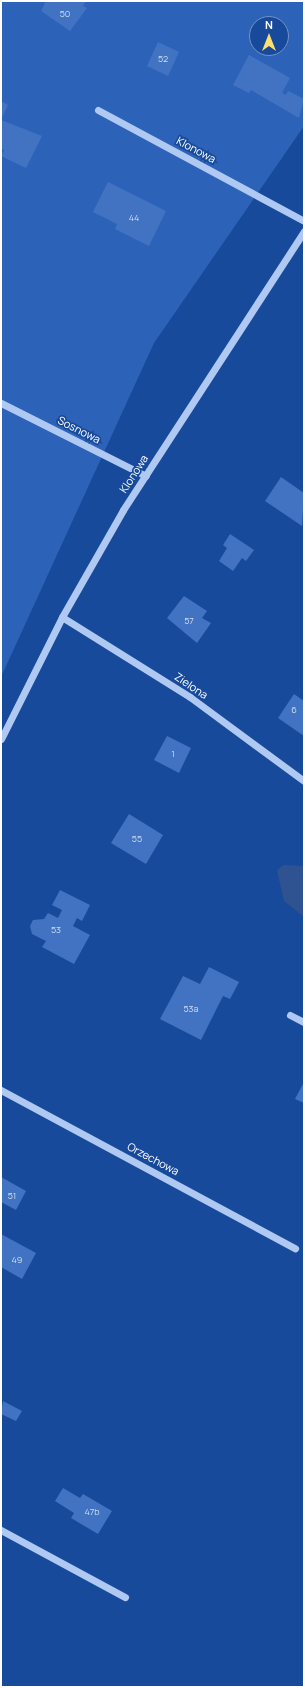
<!DOCTYPE html>
<html>
<head>
<meta charset="utf-8">
<style>
  body { margin:0 }
  #map { position:relative; width:305px; height:1688px; overflow:hidden; background:#184a9c; font-family:Manrope,sans-serif }
  div>[style] { position:absolute }
  .green>* { inset:0; background:#2c63b9 }
  .water>* { inset:0; background:#2f5390 }
  .building>* { inset:0; background:#4173c2 }
  .minor>* { height:7px; margin:-3.5px; padding:0 3.5px; transform-origin:3.5px; border-radius:3.5px; background:#afc9f2 }
  span { translate:-50% -50%; white-space:nowrap; text-align:center; line-height:1.15; -webkit-text-stroke:3.5px #184a9c; paint-order:stroke }
  .number-label { font-size:9px; color:#d0dcf0 }
  .number-label span { -webkit-text-stroke-width:0 }
  .street-label { font-size:11px; color:#fff }
  .frame { position:absolute; inset:0; border:2px solid #fff; pointer-events:none }
  .north { position:absolute; left:249px; top:16px; width:40px; height:40px; box-sizing:border-box; background:#184a9c; border:1px solid #7492c4; border-radius:50%; rotate:0deg; font-size:11px; font-weight:700; line-height:16px; text-align:center; color:#fff }
  .north::after { content:''; display:block; margin:auto; width:14px; height:18px; background:#ffde70; clip-path:polygon(50% 0,100% 100%,50% 72%,0 100%) }
</style>
</head>
<body>
<div id="map">
  <div class="green">
    <i style="clip-path:polygon(evenodd,1px 1px,304px 1px,304px 126px,154px 343px,1px 677px,1px 1px,257px 24px,281px 24px,281px 48px,257px 48px,257px 24px)"></i>
  </div>
  <div class="water">
    <i style="clip-path:polygon(284px 865px,304px 866px,304px 917px,284px 901px,277px 870px)"></i>
  </div>
  <div class="building">
    <i style="clip-path:polygon(46px 1px,86px 1px,83px 6px,87px 8px,70px 31px,41px 11px)"></i>
    <i style="clip-path:polygon(158px 42px,179px 52px,168px 76px,147px 66px)"></i>
    <i style="clip-path:polygon(249px 55px,290px 78px,282px 93px,286px 95px,288px 91px,304px 99px,299px 118px,251px 90px,249px 93px,233px 85px)"></i>
    <i style="clip-path:polygon(1px 101px,8px 105px,1px 120px,42px 136px,26px 168px,1px 156px,4px 150px,1px 148px)"></i>
    <i style="clip-path:polygon(108px 182px,166px 211px,149px 246px,115px 229px,117px 224px,93px 212px)"></i>
    <i style="clip-path:polygon(281px 477px,304px 493px,302px 526px,265px 501px)"></i>
    <i style="clip-path:polygon(230px 534px,254px 550px,246px 561px,242px 558px,233px 571px,219px 561px,227px 548px,223px 545px)"></i>
    <i style="clip-path:polygon(184px 596px,207px 611px,202px 618px,211px 623px,197px 643px,167px 618px)"></i>
    <i style="clip-path:polygon(294px 694px,304px 701px,304px 736px,278px 718px)"></i>
    <i style="clip-path:polygon(167px 736px,191px 748px,179px 773px,154px 760px)"></i>
    <i style="clip-path:polygon(129px 814px,163px 835px,146px 864px,111px 843px)"></i>
    <i style="clip-path:polygon(60px 890px,90px 905px,82px 921px,77px 918px,73px 926px,90px 935px,74px 964px,42px 947px,46px 941px,32px 934px,30px 926px,33px 920px,44px 919px,48px 913px,58px 918px,62px 910px,52px 905px)"></i>
    <i style="clip-path:polygon(209px 967px,239px 982px,230px 999px,223px 996px,201px 1040px,160px 1019px,183px 976px,200px 984px)"></i>
    <i style="clip-path:polygon(304px 1082px,304px 1103px,295px 1099px)"></i>
    <i style="clip-path:polygon(1px 1177px,26px 1191px,16px 1210px,1px 1202px)"></i>
    <i style="clip-path:polygon(1px 1234px,36px 1253px,22px 1279px,1px 1267px)"></i>
    <i style="clip-path:polygon(3px 1401px,22px 1411px,16px 1421px,1px 1414px)"></i>
    <i style="clip-path:polygon(63px 1488px,80px 1498px,83px 1494px,112px 1511px,98px 1534px,71px 1518px,74px 1513px,55px 1501px)"></i>
  </div>
  <div class="minor">
    <i style="left:98px;top:110px;width:234px;rotate:28.3deg"></i>
    <i style="left:1px;top:403px;width:162px;rotate:26.7deg"></i>
    <i style="left:62px;top:617px;width:151px;rotate:32deg"></i>
    <i style="left:190px;top:697px;width:142px;rotate:36.4deg"></i>
    <i style="left:1px;top:739px;width:136px;rotate:-63.4deg"></i>
    <i style="left:62px;top:617px;width:123px;rotate:-60.3deg"></i>
    <i style="left:123px;top:510px;width:333px;rotate:-57deg"></i>
    <i style="left:290px;top:1015px;width:16px;rotate:27deg"></i>
    <i style="left:1px;top:1090px;width:334px;rotate:28.3deg"></i>
    <i style="left:1px;top:1530px;width:141px;rotate:28.4deg"></i>
  </div>
  <div class="number-label">
    <span style="left:65px;top:14px">50</span>
    <span style="left:163px;top:59px">52</span>
    <span style="left:134px;top:218px">44</span>
    <span style="left:189px;top:621px">57</span>
    <span style="left:294px;top:710px">6</span>
    <span style="left:173px;top:754px">1</span>
    <span style="left:137px;top:839px">55</span>
    <span style="left:56px;top:930px">53</span>
    <span style="left:191px;top:1009px">53a</span>
    <span style="left:12px;top:1196px">51</span>
    <span style="left:17px;top:1260px">49</span>
    <span style="left:92px;top:1512px">47b</span>
  </div>
  <div class="street-label">
    <span style="left:196px;top:150px;rotate:28deg">Klonowa</span>
    <span style="left:79px;top:430px;rotate:27deg">Sosnowa</span>
    <span style="left:134px;top:474px;rotate:-57deg">Klonowa</span>
    <span style="left:191px;top:686px;rotate:34deg">Zielona</span>
    <span style="left:153px;top:1159px;rotate:28deg">Orzechowa</span>
  </div>
  <div class="frame"></div>
  <div class="north">N</div>
</div>
</body>
</html>
